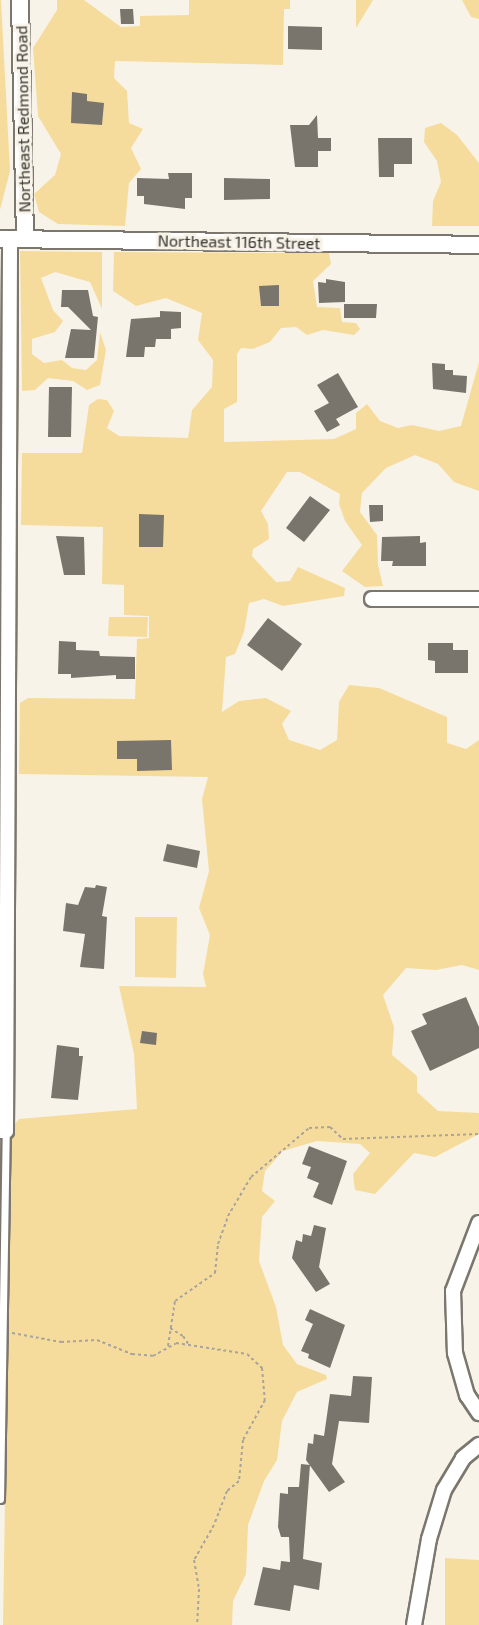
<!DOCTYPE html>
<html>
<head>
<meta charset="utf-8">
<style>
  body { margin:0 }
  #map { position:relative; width:479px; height:1625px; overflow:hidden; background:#f8f3e8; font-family:"Exo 2",sans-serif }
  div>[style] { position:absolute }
  .green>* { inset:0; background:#f6dc9c }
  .building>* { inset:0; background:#79756c }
  .path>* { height:2px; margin-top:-1px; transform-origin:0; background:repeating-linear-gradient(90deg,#a8a49c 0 3px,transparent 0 6px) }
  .roads { filter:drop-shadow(2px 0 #7c776e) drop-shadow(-2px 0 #7c776e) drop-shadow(0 2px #7c776e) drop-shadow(0 -2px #7c776e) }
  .service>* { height:7px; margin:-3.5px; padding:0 3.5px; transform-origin:3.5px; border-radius:3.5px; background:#fff }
  .minor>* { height:14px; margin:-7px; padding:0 7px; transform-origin:7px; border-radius:7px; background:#fff }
  .tertiary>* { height:16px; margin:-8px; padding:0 8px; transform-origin:8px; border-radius:8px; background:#fff }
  span { translate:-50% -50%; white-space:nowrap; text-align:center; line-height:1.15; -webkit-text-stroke:6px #f8f3e8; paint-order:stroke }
  .street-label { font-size:16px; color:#34322e }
</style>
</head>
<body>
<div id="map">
  <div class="green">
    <i style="clip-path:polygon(1px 0,10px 171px,0 210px,0 0)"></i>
    <i style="clip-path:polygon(57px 0,84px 0,121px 27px,140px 26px,140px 16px,189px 15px,189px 0,290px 0,290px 9px,284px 9px,283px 65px,115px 61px,114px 78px,127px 91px,129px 123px,143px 129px,131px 148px,141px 169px,129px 183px,125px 226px,58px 224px,39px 212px,34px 194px,55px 175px,61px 154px,38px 116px,33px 48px,57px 10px)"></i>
    <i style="clip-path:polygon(356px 0,373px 0,356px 28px)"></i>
    <i style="clip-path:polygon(462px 0,479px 0,479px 19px,471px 17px)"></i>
    <i style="clip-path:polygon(441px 123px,457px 135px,479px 163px,479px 226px,432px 226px,433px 201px,441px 182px,437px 161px,424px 142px,425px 128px)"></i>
    <i style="clip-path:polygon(20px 251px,102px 252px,102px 309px,90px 282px,55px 272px,41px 278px,53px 310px,63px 321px,55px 332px,32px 339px,32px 354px,44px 363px,62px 360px,72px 368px,86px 370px,97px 360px,100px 332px,106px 350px,100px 385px,87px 390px,73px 381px,48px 378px,35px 390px,22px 391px)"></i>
    <i style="clip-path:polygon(114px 252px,329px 253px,331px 264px,313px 281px,317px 307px,340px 308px,342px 322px,356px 323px,360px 329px,354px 335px,323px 330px,307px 335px,296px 327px,281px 328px,270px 342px,253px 349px,241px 348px,237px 354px,237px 402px,224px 409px,224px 442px,334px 439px,356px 429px,356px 413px,367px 404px,380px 421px,398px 428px,412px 425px,439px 431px,461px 426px,479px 362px,479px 491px,454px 482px,438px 464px,415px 455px,386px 468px,362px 493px,360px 512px,377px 535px,378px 565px,383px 586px,365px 587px,342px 571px,362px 545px,345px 521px,339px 504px,340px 494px,300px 472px,287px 472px,261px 511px,268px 524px,269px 539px,253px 549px,252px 556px,276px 582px,290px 581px,298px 567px,345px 588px,344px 596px,283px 606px,264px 599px,249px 603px,244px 632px,235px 654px,226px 657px,222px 712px,239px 701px,266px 698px,291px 711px,282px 724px,289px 740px,320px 750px,337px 740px,339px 702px,349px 685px,379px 688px,447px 717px,447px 743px,466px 749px,479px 740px,479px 970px,462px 965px,436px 970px,406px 968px,383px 995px,394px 1027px,392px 1055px,417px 1076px,417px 1092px,438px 1111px,479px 1113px,479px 1134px,435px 1157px,414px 1153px,375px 1194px,355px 1190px,353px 1174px,370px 1153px,360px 1144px,317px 1141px,283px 1151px,265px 1171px,262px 1191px,275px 1201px,262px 1217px,259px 1261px,276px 1307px,283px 1345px,297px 1364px,326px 1375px,327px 1379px,297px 1392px,282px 1421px,277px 1460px,264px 1481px,248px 1525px,246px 1574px,233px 1601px,232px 1625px,3px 1625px,11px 1129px,19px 1119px,137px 1109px,134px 1054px,119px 986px,206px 987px,203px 974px,210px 935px,199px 908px,209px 871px,202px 799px,208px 777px,19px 774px,20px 703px,28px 698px,135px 699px,137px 639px,149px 638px,149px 616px,124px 615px,124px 585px,102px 584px,103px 527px,21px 525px,22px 453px,82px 453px,89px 405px,98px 399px,107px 400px,114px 411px,107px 428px,119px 436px,188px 438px,192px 410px,212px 387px,213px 360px,198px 340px,202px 313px,166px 298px,136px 306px,113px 291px)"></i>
    <i style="clip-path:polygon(109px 617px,148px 617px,147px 637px,108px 636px)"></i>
    <i style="clip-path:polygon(135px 917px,177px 917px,176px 978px,135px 977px)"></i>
    <i style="clip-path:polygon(445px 1558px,479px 1560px,479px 1625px,445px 1625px)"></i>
  </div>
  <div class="building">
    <i style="clip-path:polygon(120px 9px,133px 9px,134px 24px,121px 24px)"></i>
    <i style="clip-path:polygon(288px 26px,322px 27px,322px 50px,288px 49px)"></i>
    <i style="clip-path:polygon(72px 92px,87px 94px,87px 101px,104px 103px,102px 125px,71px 123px)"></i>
    <i style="clip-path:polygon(317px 115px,318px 138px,331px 138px,331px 151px,318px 151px,318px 167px,295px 167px,290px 125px,309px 125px)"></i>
    <i style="clip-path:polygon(378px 138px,412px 138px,412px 164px,394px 164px,394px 177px,379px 177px)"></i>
    <i style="clip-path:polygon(168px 173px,192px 173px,192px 198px,185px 198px,185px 209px,144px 204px,144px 196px,137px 196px,137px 178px,169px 179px)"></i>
    <i style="clip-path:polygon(224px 178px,270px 179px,270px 199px,224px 200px)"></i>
    <i style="clip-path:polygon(326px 279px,345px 282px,345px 302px,319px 303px,318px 282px,326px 283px)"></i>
    <i style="clip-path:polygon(279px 285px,279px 306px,261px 306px,259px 286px)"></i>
    <i style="clip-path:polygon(62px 290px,88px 290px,93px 316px,98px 317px,94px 358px,65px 358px,71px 329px,91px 330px,68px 307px,61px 307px)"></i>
    <i style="clip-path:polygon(344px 304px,377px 304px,376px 318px,344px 318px)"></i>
    <i style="clip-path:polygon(160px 311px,181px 312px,181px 328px,171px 329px,171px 339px,156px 339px,155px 347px,145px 347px,144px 357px,126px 357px,131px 319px,160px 317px)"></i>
    <i style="clip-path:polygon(432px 363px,445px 364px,445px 370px,453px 370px,453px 375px,467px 376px,466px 393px,433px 389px)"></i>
    <i style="clip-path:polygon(338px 373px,358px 407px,336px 419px,340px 425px,327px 432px,314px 411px,329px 403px,317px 385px)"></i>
    <i style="clip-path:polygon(49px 387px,72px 387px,71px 437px,48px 437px)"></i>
    <i style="clip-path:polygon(310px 496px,330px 510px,304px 542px,286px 528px)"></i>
    <i style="clip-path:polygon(369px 505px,383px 505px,383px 521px,370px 522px)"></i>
    <i style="clip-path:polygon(139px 514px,164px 515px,163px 547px,139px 547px)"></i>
    <i style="clip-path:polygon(56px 536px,84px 537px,85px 575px,64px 575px)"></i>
    <i style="clip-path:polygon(420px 536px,420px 543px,426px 542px,426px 566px,392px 566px,393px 561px,381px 561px,382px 537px)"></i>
    <i style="clip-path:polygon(268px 618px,302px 644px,282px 671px,247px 645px)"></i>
    <i style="clip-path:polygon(59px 641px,76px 642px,76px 650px,99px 651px,100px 656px,135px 657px,135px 679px,116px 679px,116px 675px,71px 678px,71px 674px,58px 674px)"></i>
    <i style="clip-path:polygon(428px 643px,453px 643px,453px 650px,468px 650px,468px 673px,435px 673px,435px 661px,428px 660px)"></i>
    <i style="clip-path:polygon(171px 740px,172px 770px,137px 771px,137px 759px,117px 759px,117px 741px)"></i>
    <i style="clip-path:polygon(167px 844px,200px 851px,197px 868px,163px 861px)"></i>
    <i style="clip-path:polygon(96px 885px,107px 887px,102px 916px,107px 917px,104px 969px,80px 967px,85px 934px,63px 931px,66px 903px,78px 905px,85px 887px,95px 888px)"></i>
    <i style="clip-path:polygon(466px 997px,479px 1027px,479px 1048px,430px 1071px,411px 1031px,427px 1024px,422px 1014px)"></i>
    <i style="clip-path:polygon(142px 1031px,157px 1033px,156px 1045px,140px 1043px)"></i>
    <i style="clip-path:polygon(57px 1045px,79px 1048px,79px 1056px,83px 1056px,78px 1100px,51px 1098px)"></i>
    <i style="clip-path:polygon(309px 1146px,347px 1161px,332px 1205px,313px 1197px,319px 1183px,307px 1178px,311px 1167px,302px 1164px)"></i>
    <i style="clip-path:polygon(314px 1225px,326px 1228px,319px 1267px,330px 1284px,316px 1292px,292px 1258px,296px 1240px,302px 1242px,303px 1234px,311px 1236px)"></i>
    <i style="clip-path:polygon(310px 1309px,345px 1325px,330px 1368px,308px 1358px,309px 1354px,301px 1351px,313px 1324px,305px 1320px)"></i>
    <i style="clip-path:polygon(353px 1376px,372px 1377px,369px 1423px,339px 1421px,332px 1464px,345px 1482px,329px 1492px,306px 1460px,308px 1443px,313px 1444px,314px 1434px,324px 1436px,330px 1394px,351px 1396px)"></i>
    <i style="clip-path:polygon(301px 1464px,310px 1465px,303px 1559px,322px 1563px,319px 1590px,294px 1585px,290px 1611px,254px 1605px,263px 1567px,280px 1570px,281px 1561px,290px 1562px,289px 1537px,281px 1537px,278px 1527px,280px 1493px,288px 1494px,288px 1487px,299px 1487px)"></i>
  </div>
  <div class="path">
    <i style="left:170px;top:1328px;width:15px;rotate:32deg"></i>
    <i style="left:183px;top:1336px;width:11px;rotate:56deg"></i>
    <i style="left:12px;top:1333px;width:50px;rotate:10.4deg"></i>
    <i style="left:61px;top:1342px;width:36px;rotate:-3deg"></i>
    <i style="left:97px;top:1340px;width:38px;rotate:22deg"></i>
    <i style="left:132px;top:1354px;width:21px;rotate:5deg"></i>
    <i style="left:153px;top:1356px;width:26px;rotate:-29deg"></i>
    <i style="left:176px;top:1343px;width:72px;rotate:8.8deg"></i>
    <i style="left:247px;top:1354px;width:21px;rotate:43deg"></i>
    <i style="left:262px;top:1368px;width:32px;rotate:85deg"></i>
    <i style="left:265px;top:1400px;width:46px;rotate:118.8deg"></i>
    <i style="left:243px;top:1440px;width:41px;rotate:95.6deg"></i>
    <i style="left:239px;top:1481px;width:16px;rotate:140deg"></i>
    <i style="left:227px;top:1491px;width:36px;rotate:111deg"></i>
    <i style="left:214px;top:1525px;width:40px;rotate:119.7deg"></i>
    <i style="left:194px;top:1560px;width:29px;rotate:80deg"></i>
    <i style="left:199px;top:1589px;width:36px;rotate:93deg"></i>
    <i style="left:168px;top:1346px;width:46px;rotate:-81.2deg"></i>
    <i style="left:175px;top:1301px;width:49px;rotate:-35deg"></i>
    <i style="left:215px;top:1273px;width:29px;rotate:-84deg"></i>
    <i style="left:218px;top:1244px;width:30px;rotate:-70deg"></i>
    <i style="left:228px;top:1216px;width:45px;rotate:-59.5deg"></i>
    <i style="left:251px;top:1177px;width:76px;rotate:-40.2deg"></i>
    <i style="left:309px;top:1128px;width:21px;rotate:-3deg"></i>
    <i style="left:330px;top:1127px;width:18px;rotate:43deg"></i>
    <i style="left:343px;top:1139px;width:136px;rotate:-2.1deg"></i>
  </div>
  <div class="roads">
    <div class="service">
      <i style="left:0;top:1499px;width:368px;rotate:-89.1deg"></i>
    </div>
    <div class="minor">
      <i style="left:372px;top:599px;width:107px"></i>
      <i style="left:0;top:1131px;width:6px"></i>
      <i style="left:6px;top:1131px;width:892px;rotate:-89.74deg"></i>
      <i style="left:479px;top:1223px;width:73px;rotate:110.9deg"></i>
      <i style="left:453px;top:1291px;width:62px;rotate:88.2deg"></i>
      <i style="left:455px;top:1353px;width:44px;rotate:74.1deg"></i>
      <i style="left:467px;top:1395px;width:22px;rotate:56deg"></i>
      <i style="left:414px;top:1625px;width:87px;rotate:-80.1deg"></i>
      <i style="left:429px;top:1539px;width:51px;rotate:-73deg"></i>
      <i style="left:444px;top:1490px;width:37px;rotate:-59deg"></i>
      <i style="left:463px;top:1458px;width:21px;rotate:-39deg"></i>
    </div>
    <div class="tertiary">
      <i style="left:20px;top:0;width:239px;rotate:88.8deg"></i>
      <i style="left:0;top:239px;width:479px;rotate:0.7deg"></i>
    </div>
  </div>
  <div class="street-label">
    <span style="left:23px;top:119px;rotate:-91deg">Northeast Redmond Road</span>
    <span style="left:239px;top:242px;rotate:1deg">Northeast 116th Street</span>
  </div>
</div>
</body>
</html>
